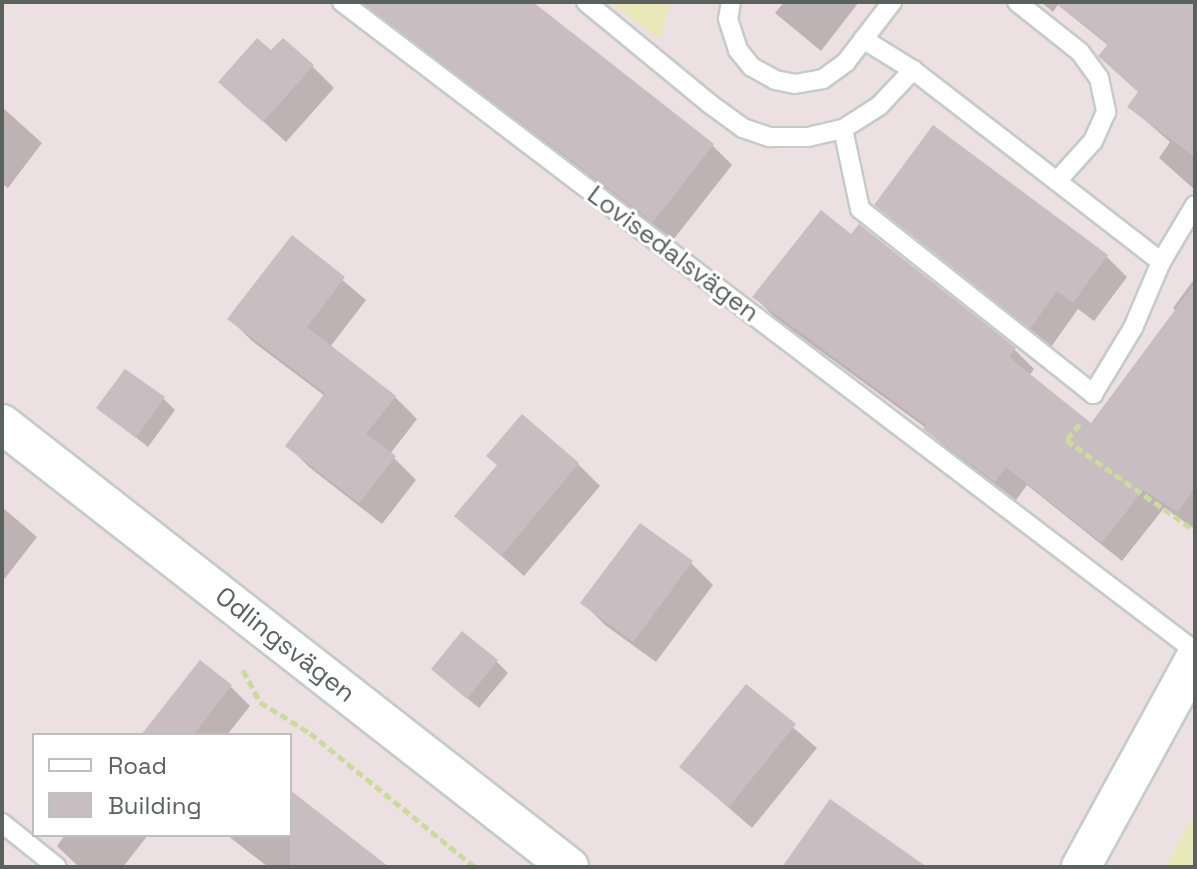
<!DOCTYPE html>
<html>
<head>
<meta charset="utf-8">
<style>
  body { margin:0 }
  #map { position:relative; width:1197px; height:869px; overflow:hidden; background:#ede0e3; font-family:"Space Grotesk",sans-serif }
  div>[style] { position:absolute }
  .green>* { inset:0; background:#e8e8b9 }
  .shadow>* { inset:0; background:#0003 }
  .building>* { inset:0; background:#c8bdc0 }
  .path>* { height:5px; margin-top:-2.5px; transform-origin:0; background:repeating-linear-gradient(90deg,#cbdb9b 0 8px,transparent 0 12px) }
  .roads { filter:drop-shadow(2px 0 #c4ccc9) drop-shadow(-2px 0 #c4ccc9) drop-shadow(0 2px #c4ccc9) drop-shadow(0 -2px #c4ccc9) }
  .lane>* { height:18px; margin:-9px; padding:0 9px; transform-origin:9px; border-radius:9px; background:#fff }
  .street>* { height:38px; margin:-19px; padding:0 19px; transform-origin:19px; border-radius:19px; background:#fff }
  span { translate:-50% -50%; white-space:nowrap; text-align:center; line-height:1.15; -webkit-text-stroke:6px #fff; paint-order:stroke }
  .street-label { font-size:26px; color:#59625e }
  .frame { position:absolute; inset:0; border:4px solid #59625e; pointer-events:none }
  .legend { position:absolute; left:32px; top:733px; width:260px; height:104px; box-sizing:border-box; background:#fff; border:2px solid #bdc0bf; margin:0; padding:10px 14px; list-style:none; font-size:24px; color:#59625e }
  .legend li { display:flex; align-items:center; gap:16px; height:40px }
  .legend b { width:40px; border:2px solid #bdc0bf }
</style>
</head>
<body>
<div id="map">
  <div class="green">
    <i style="clip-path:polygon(610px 2px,671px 2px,660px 39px)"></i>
    <i style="clip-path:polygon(1195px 812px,1195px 867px,1166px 867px)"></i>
  </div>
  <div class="shadow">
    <i style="clip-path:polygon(359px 2px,529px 2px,712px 145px,732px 165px,673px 240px)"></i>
    <i style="clip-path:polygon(784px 2px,859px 2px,821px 51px,775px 13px)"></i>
    <i style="clip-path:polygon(1041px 2px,1195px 2px,1195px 190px,1159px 158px,1170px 142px,1130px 107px,1140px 93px,1109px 46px,1058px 5px,1053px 12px)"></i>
    <i style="clip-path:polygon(272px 53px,312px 66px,334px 88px,286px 142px,243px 103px)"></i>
    <i style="clip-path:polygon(2px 107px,42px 143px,8px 188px,2px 184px)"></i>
    <i style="clip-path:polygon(933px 128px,1107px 257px,1127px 277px,1094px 321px,1078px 309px,1051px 347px,876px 204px)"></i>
    <i style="clip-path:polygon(852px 236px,1014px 349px,1034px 369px,1029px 376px,1091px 426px,1176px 312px,1173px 308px,1195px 278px,1195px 529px,1164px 508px,1122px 561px,1027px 485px,1016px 500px,946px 448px,926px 428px,774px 317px,755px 297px)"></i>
    <i style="clip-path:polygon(293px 238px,366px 300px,330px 347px,395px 397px,417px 419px,390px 454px,416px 480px,382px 524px,309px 467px,287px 445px,325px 396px,252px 341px,230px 319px)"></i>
    <i style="clip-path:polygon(164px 399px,175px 410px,148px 447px,99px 408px)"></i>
    <i style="clip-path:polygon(578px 464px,600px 486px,524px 576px,457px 516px)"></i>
    <i style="clip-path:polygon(2px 507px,37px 537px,2px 582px)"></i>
    <i style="clip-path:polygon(691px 563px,713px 585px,656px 662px,605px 625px,583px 603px)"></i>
    <i style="clip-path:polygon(497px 662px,508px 673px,479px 708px,445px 680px)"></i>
    <i style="clip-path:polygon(231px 687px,250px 706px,227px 735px,144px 735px)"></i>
    <i style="clip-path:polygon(746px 687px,817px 748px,752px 828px,682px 767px)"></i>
    <i style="clip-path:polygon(290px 792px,386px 867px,268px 867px,227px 835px,290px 835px)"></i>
    <i style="clip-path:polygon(65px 835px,148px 835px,123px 867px,79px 867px,57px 846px)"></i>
  </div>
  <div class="building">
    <i style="clip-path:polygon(362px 2px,533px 2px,714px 144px,653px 222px)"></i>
    <i style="clip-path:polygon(1055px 2px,1195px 2px,1195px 157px,1127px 107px,1138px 92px,1098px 56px,1108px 44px)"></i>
    <i style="clip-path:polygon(257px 38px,271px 50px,283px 38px,314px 65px,263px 122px,218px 82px)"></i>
    <i style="clip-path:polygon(933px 125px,1108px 255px,1073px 303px,1057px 291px,1030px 329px,874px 205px)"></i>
    <i style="clip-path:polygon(821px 210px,851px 234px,859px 224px,1016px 348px,1009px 357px,1091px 423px,1195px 283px,1195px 487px,1178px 512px,1143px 490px,1102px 543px,1006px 467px,995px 482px,923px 429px,926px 425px,752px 297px)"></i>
    <i style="clip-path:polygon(292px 235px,345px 277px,307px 327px,396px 396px,366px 434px,396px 456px,359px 503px,285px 446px,325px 393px,227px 319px)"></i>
    <i style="clip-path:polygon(125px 369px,165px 397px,136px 438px,96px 408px)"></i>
    <i style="clip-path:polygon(522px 414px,579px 463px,501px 556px,454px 516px,497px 465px,486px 456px)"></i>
    <i style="clip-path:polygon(640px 523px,693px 561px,633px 642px,580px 603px)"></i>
    <i style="clip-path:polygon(462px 631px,498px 660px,467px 699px,431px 669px)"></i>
    <i style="clip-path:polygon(200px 660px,232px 685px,193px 735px,141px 735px)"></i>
    <i style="clip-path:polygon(746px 684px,796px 724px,729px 807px,679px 767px)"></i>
    <i style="clip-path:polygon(290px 790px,339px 828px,389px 867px,290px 867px)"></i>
    <i style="clip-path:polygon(830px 799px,927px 867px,782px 867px)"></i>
  </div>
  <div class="path">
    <i style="left:1080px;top:424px;width:21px;rotate:131deg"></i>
    <i style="left:1066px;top:440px;width:158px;rotate:35.2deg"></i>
    <i style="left:243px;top:670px;width:36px;rotate:62deg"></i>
    <i style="left:260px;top:702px;width:59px;rotate:31.8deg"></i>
    <i style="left:310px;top:733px;width:213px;rotate:39.1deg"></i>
  </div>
  <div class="roads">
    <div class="lane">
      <i style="left:342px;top:2px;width:1072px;rotate:37.27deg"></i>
      <i style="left:586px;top:2px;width:161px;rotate:39.4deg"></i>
      <i style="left:710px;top:104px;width:41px;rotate:36deg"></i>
      <i style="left:743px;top:128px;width:28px;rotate:19deg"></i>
      <i style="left:769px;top:137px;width:39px"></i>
      <i style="left:808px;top:137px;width:36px;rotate:-13deg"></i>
      <i style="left:843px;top:129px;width:43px;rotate:-32.6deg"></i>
      <i style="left:879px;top:106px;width:50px;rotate:-46.6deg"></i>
      <i style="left:731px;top:2px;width:17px;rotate:100deg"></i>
      <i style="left:728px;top:19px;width:33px;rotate:72deg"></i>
      <i style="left:738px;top:50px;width:22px;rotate:51deg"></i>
      <i style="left:752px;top:67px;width:26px;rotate:29deg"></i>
      <i style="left:775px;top:80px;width:20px;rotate:11deg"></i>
      <i style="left:795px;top:84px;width:28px;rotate:-10deg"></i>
      <i style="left:823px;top:79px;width:29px;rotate:-36deg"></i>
      <i style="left:846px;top:62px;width:76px;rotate:-52.5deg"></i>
      <i style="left:1017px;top:2px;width:80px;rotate:38.4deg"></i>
      <i style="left:1080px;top:52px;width:32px;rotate:54deg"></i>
      <i style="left:1099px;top:78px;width:35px;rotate:78deg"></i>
      <i style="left:1106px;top:112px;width:32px;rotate:114deg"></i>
      <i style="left:1093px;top:141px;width:54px;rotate:132deg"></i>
      <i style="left:863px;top:39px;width:59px;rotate:31.8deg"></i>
      <i style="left:913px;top:70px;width:314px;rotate:37.7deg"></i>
      <i style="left:843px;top:129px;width:82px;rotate:78deg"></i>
      <i style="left:860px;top:209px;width:298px;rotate:38.4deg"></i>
      <i style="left:1093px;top:394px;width:77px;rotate:-58.8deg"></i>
      <i style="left:1133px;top:328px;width:72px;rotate:-67deg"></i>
      <i style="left:1161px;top:262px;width:66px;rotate:-59.2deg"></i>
      <i style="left:2px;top:823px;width:70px;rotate:38.7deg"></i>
    </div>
    <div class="street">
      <i style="left:2px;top:424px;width:720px;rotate:38deg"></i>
      <i style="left:1081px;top:867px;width:237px;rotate:-61.3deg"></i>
    </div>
  </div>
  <div class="street-label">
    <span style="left:673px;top:254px;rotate:37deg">Lovisedalsvägen</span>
    <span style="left:285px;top:645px;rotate:38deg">Odlingsvägen</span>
  </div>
  <div class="frame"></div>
  <ul class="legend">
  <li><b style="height:10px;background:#fff"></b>Road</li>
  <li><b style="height:22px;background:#c8bdc0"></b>Building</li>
  </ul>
</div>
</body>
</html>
